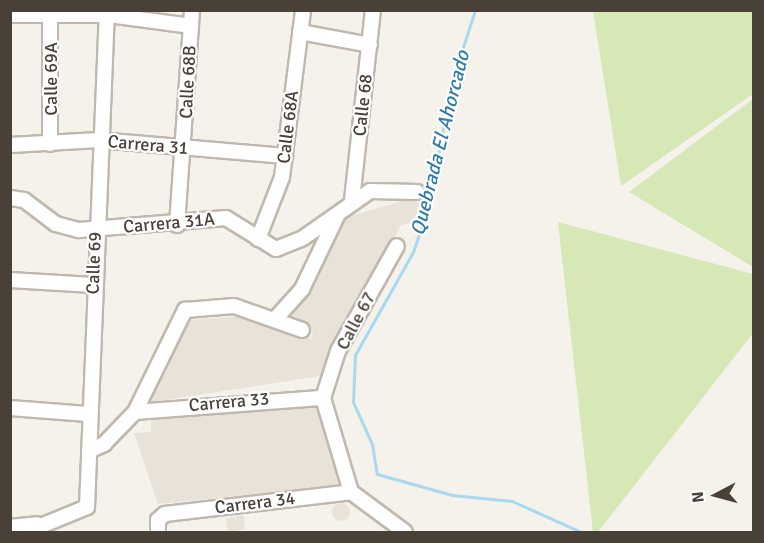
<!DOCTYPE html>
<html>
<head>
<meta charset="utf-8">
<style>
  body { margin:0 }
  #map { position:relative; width:764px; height:543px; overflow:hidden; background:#f5f1eb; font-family:Signika,sans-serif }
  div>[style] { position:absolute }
  .residential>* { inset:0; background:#e9e2d9 }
  .round { border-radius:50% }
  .green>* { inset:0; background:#d5e8b5 }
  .stream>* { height:3px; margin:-1.5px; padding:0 1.5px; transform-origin:1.5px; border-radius:1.5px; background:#a9d9f0 }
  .roads { filter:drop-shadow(2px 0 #c0b8ad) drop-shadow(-2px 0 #c0b8ad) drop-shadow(0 2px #c0b8ad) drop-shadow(0 -2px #c0b8ad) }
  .minor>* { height:14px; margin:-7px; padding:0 7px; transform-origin:7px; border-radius:7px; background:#fff }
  span { translate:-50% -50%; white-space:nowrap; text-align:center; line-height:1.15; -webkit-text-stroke:4.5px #fff; paint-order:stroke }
  .street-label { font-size:18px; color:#494138 }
  .water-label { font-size:20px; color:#2f7da4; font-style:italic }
  .frame { position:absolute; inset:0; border:12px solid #494138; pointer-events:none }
  .north { position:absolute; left:686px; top:465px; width:60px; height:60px; -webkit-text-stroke:4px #fff; paint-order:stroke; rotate:264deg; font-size:16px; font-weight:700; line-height:24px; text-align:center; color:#494138 }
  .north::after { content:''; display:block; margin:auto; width:21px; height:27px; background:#494138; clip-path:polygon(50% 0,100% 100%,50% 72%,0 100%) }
</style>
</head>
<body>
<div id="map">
  <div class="residential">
    <i style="clip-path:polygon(412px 198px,421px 204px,415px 222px,401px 225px,321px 376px,145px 403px,189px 320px,249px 316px,311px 339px,313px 333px,288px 321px,344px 218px)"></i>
    <i style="clip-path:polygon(322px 403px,343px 485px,158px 504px,134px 433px,151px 432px,151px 418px)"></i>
    <i class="round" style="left:332px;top:503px;width:18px;height:18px"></i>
    <i style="clip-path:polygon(236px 516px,244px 516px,245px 529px,228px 532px,226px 518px,235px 517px,236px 524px)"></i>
  </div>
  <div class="green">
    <i style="clip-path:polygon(593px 11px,753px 11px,753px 94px,621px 186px)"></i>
    <i style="clip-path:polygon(753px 99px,753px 267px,629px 192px)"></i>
    <i style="clip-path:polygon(558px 222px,753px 274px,753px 333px,598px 532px,593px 532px)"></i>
  </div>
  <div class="stream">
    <i style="left:475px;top:10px;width:71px;rotate:107.9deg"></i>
    <i style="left:453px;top:78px;width:136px;rotate:101.1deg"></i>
    <i style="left:427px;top:211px;width:43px;rotate:108.9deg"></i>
    <i style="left:413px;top:252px;width:118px;rotate:119.4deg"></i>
    <i style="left:355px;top:355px;width:47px;rotate:92.4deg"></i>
    <i style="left:353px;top:402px;width:46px;rotate:65.7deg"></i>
    <i style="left:372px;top:444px;width:30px;rotate:81deg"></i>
    <i style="left:377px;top:474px;width:78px;rotate:15.6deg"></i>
    <i style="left:452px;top:495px;width:60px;rotate:5.7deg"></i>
    <i style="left:512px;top:501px;width:76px;rotate:24.2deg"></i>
  </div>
  <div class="roads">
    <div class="minor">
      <i style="left:50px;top:13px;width:131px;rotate:90deg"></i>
      <i style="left:10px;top:15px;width:99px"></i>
      <i style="left:109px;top:15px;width:83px;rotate:7.6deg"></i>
      <i style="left:300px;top:32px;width:71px;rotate:10.5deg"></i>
      <i style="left:10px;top:145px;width:89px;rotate:-3.2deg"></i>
      <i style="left:99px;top:140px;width:187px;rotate:4.9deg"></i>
      <i style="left:10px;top:198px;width:14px;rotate:8deg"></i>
      <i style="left:24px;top:200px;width:40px;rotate:37deg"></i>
      <i style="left:56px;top:224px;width:24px;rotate:15deg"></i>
      <i style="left:79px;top:230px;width:147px;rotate:-4.7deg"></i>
      <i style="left:226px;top:218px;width:59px;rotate:31.8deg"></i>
      <i style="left:276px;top:249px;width:29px;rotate:-22deg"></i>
      <i style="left:303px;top:238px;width:82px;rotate:-35deg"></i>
      <i style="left:370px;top:191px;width:47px;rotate:1.2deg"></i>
      <i style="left:352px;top:200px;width:191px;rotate:-83.7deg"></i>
      <i style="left:177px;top:225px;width:216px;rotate:-86deg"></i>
      <i style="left:258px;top:239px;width:66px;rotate:-68.8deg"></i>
      <i style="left:282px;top:177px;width:168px;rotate:-82.8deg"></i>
      <i style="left:10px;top:280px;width:83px;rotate:3.4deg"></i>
      <i style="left:277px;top:317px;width:38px;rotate:-48deg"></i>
      <i style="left:302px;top:289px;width:83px;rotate:-64.4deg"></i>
      <i style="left:323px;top:398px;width:49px;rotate:-72.3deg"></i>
      <i style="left:338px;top:351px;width:120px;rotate:-60.7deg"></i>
      <i style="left:323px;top:398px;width:98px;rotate:73.4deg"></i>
      <i style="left:351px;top:492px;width:67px;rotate:36.5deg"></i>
      <i style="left:10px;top:408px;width:78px;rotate:4.4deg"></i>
      <i style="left:135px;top:412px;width:189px;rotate:-4.3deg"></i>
      <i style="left:89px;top:451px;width:17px;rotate:-25deg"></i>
      <i style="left:104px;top:444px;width:45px;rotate:-45.9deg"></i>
      <i style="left:135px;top:412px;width:114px;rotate:-63.9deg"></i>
      <i style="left:185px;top:310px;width:49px;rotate:-4.7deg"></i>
      <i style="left:234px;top:306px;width:72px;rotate:19.4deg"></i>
      <i style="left:10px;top:527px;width:27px;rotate:-6deg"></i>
      <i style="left:26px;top:532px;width:66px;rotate:-22.3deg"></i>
      <i style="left:87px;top:507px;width:497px;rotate:-87.7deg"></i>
      <i style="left:158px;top:532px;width:12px;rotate:-90deg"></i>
      <i style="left:158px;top:520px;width:9px;rotate:-41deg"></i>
      <i style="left:165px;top:514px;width:187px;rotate:-6.7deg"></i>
    </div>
  </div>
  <div class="street-label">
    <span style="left:51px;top:79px;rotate:-90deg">Calle 69A</span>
    <span style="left:188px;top:82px;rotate:-87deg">Calle 68B</span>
    <span style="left:363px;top:105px;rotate:-84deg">Calle 68</span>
    <span style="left:288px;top:127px;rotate:-83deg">Calle 68A</span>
    <span style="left:148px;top:145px;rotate:5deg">Carrera 31</span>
    <span style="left:169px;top:223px;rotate:-5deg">Carrera 31A</span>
    <span style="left:94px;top:263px;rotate:-88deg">Calle 69</span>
    <span style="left:356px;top:321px;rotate:-62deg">Calle 67</span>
    <span style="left:229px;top:402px;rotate:-5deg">Carrera 33</span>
    <span style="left:255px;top:503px;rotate:-7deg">Carrera 34</span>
  </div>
  <div class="water-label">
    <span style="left:440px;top:143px;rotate:-76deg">Quebrada El Ahorcado</span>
  </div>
  <div class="frame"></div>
  <div class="north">N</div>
</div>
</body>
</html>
